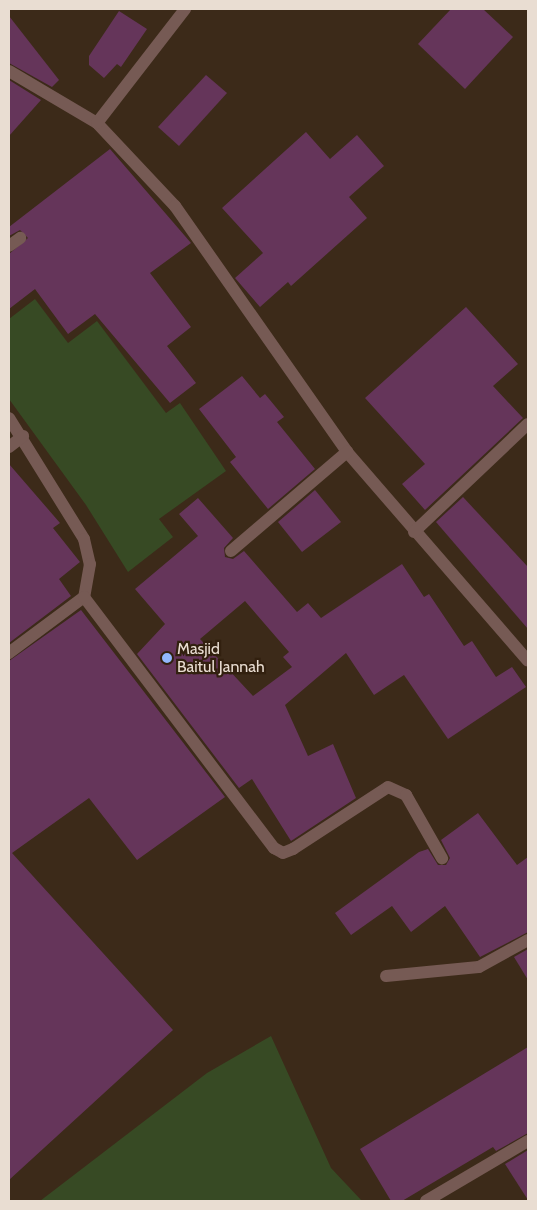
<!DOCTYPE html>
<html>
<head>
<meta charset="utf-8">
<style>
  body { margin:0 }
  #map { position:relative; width:537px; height:1210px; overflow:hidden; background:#3c2a19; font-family:Cabin,sans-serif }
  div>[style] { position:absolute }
  .green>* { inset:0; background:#374a24 }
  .building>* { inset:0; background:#65355a }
  .minor>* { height:12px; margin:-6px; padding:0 6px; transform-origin:6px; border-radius:6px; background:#765a54 }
  .dots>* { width:14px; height:14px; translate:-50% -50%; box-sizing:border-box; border:2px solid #32200f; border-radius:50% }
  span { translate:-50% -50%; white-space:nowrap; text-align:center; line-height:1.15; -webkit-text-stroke:4.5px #32200f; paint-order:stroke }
  .poi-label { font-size:16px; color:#e9ddd2 }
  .left { translate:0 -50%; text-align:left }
  .frame { position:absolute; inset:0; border:10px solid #e9ddd2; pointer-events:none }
</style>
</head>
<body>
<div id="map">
  <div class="green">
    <i style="clip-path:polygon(35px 299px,68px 343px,97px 321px,166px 413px,180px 403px,226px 471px,159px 519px,173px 537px,128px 572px,86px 505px,9px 399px,9px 319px)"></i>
    <i style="clip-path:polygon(271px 1036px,331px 1168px,362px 1201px,40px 1201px,207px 1073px)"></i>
  </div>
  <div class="building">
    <i style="clip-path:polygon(451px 9px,483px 9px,513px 37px,465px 89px,418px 44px)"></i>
    <i style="clip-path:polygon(119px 11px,147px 29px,121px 67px,117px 64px,104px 78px,89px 65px,89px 56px)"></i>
    <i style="clip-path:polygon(9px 16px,59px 80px,52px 87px,9px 63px)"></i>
    <i style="clip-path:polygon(206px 75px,227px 93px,179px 146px,158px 127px)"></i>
    <i style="clip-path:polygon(9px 80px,41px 100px,9px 136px)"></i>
    <i style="clip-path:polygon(306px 132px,330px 159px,357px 135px,384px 166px,349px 197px,367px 218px,291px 286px,288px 282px,260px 307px,235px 278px,263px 253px,222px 208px)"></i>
    <i style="clip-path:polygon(110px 149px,191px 243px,150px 273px,191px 327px,167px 346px,196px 383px,170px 403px,95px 314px,68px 334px,35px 289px,9px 309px,9px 254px,28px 238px,20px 230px,9px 236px,9px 227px)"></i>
    <i style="clip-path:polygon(466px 307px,518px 364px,493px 386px,523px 418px,425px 510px,402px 484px,425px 464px,365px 398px)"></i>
    <i style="clip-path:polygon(242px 376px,260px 398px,265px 394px,284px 417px,277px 422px,315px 469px,268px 509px,230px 462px,236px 457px,199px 409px)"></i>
    <i style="clip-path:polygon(9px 464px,60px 523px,53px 528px,80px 562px,59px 579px,71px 596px,9px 643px)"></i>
    <i style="clip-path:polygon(315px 490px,341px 522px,302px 552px,278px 522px)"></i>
    <i style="clip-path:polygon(463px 497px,528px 567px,528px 629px,436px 522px)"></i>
    <i style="clip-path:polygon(evenodd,198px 498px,233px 538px,224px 548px,225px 557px,233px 559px,244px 551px,297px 612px,308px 603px,321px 618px,402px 564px,424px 597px,429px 594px,464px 646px,472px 641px,496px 677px,512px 667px,526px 687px,448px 739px,404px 675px,374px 695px,346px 653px,285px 705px,308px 756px,333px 744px,356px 798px,291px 841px,252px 779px,239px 788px,137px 654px,165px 624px,135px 589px,198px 536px,179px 514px,198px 498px,245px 601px,289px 652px,283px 657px,292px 667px,253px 696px,200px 639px,245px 601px)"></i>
    <i style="clip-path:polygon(81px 610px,225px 797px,137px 860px,89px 798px,12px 853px,173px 1030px,9px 1180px,9px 661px)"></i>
    <i style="clip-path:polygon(478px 813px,517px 865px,528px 857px,528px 932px,480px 957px,445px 906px,411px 932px,392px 906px,351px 935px,335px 913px,419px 852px,428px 849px,438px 865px,446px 865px,450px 858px,441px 840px)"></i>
    <i style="clip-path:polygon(528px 949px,528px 980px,514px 957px)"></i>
    <i style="clip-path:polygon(528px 1047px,528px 1133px,496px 1151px,493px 1147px,402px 1201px,391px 1201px,360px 1149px)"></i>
    <i style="clip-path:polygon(528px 1150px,528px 1200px,505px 1164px)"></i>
  </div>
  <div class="minor">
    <i style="left:9px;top:71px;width:102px;rotate:30.6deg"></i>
    <i style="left:97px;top:123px;width:114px;rotate:46.8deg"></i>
    <i style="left:175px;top:206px;width:300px;rotate:55deg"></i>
    <i style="left:347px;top:452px;width:276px;rotate:49.1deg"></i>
    <i style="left:97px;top:123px;width:144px;rotate:-52.3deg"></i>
    <i style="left:9px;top:246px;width:14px;rotate:-36deg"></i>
    <i style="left:9px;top:418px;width:142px;rotate:58.2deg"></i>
    <i style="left:84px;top:539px;width:26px;rotate:77deg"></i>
    <i style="left:90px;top:564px;width:34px;rotate:100deg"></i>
    <i style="left:84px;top:597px;width:94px;rotate:143.3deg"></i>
    <i style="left:9px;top:447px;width:18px;rotate:-38deg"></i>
    <i style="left:414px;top:532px;width:157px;rotate:-43.5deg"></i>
    <i style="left:231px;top:551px;width:153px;rotate:-40.5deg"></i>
    <i style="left:84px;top:597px;width:315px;rotate:52.9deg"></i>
    <i style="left:274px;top:848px;width:10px;rotate:29deg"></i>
    <i style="left:283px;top:853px;width:11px;rotate:-22deg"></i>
    <i style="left:293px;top:849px;width:113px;rotate:-33.1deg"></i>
    <i style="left:388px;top:787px;width:20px;rotate:24deg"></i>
    <i style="left:406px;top:795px;width:73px;rotate:60.3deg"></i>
    <i style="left:386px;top:976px;width:93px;rotate:-5.5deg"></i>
    <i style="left:479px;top:967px;width:56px;rotate:-28.9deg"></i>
    <i style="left:426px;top:1201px;width:118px;rotate:-30.5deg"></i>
  </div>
  <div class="dots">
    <i style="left:167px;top:658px;background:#92b7fd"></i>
  </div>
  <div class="poi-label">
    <span class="left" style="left:177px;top:658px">Masjid<br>Baitul Jannah</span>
  </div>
  <div class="frame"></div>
</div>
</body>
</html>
